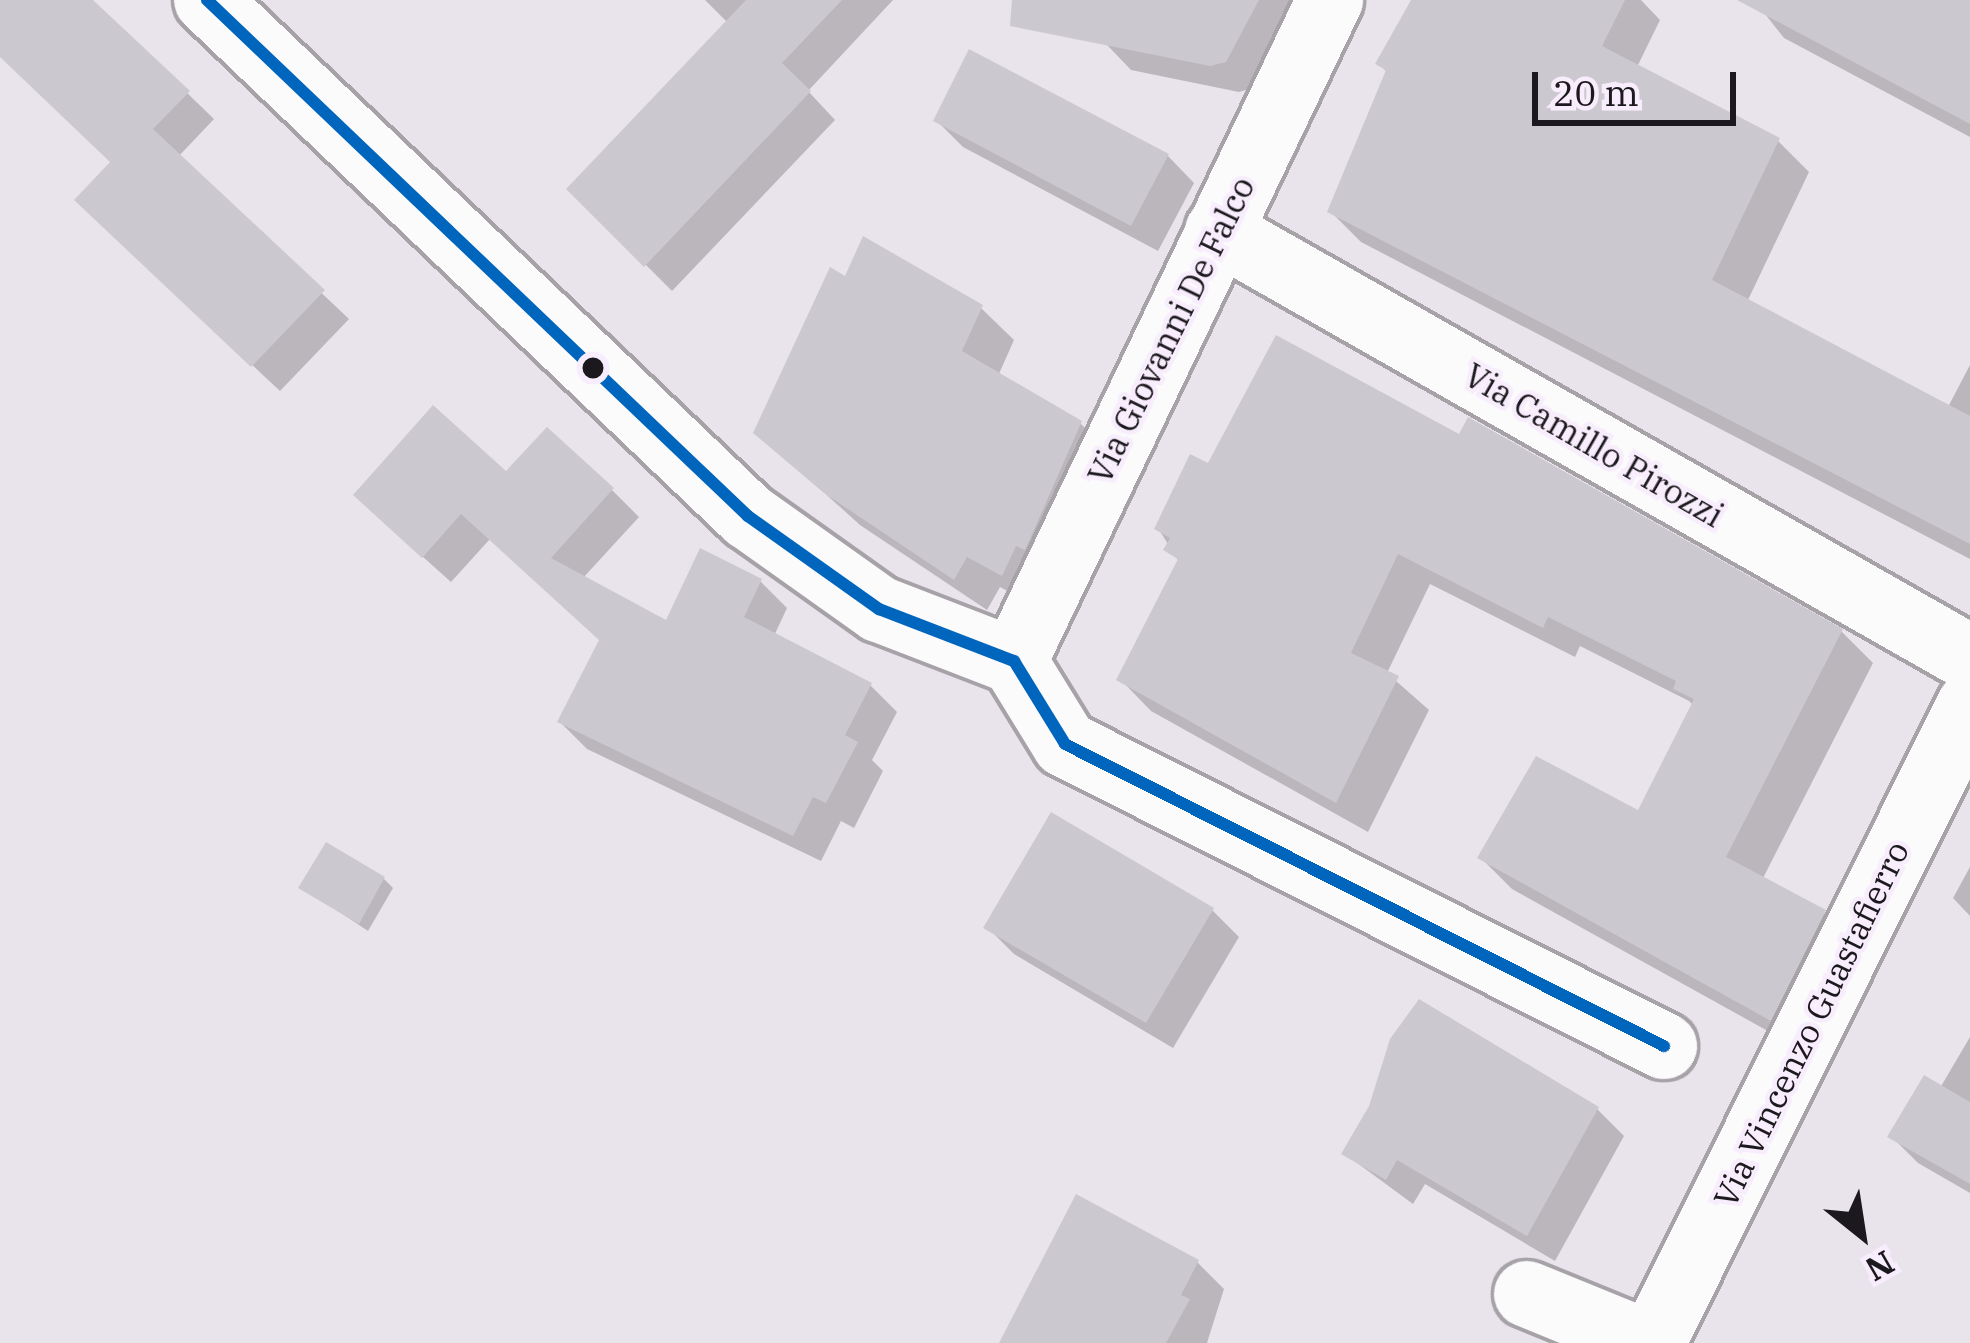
<!DOCTYPE html>
<html>
<head>
<meta charset="utf-8">
<style>
  body { margin:0 }
  #map { position:relative; width:1970px; height:1343px; overflow:hidden; background:#e9e4ec; font-family:"IBM Plex Serif",serif }
  div>[style] { position:absolute }
  .shadow>* { inset:0; background:#0003 }
  .building>* { inset:0; background:#ccc8cf }
  .roads { filter:drop-shadow(3px 0 #a6a2a8) drop-shadow(-3px 0 #a6a2a8) drop-shadow(0 3px #a6a2a8) drop-shadow(0 -3px #a6a2a8) }
  .street>* { height:66px; margin:-33px; padding:0 33px; transform-origin:33px; border-radius:33px; background:#fcfbfc }
  .bus-1>* { height:12px; margin:-6px; padding:0 6px; transform-origin:6px; border-radius:6px; background:#0065bd }
  .dots>* { width:33px; height:33px; translate:-50% -50%; box-sizing:border-box; border:6px solid #f7edfc; border-radius:50% }
  span { translate:-50% -50%; white-space:nowrap; text-align:center; line-height:1.15; -webkit-text-stroke:9px #f7edfc; paint-order:stroke }
  .street-label { font-size:33px; color:#1c191e }
  .north { position:absolute; left:1802px; top:1175px; width:120px; height:120px; -webkit-text-stroke:9px #f7edfc; paint-order:stroke; rotate:150deg; font-size:33px; font-weight:700; line-height:48px; text-align:center; color:#1c191e }
  .north::after { content:''; display:block; margin:auto; width:42px; height:54px; background:#1c191e; clip-path:polygon(50% 0,100% 100%,50% 72%,0 100%) }
  .scale { position:absolute; left:1532px; top:72px; width:204px; height:54px; box-sizing:border-box; border:6px solid #1c191e; border-top:0; padding-left:15px; font-size:36px; line-height:42px; white-space:nowrap; color:#1c191e; -webkit-text-stroke:9px #f7edfc; paint-order:stroke }
</style>
</head>
<body>
<div id="map">
  <div class="shadow">
    <i style="clip-path:polygon(0 0,91px 0,214px 119px,178px 157px,349px 319px,280px 391px,104px 226px,113px 162px,0 54px)"></i>
    <i style="clip-path:polygon(705px 0,893px 0,808px 91px,835px 120px,672px 291px,570px 189px,728px 23px)"></i>
    <i style="clip-path:polygon(1064px 0,1309px 0,1253px 88px,1239px 92px,1131px 70px)"></i>
    <i style="clip-path:polygon(1421px 0,1641px 0,1660px 20px,1637px 67px,1778px 141px,1809px 172px,1747px 302px,1948px 407px,1970px 365px,1970px 559px,1361px 242px,1330px 211px,1388px 73px,1379px 64px)"></i>
    <i style="clip-path:polygon(1754px 0,1970px 0,1970px 137px,1784px 38px)"></i>
    <i style="clip-path:polygon(936px 120px,1168px 156px,1194px 183px,1158px 251px,963px 147px)"></i>
    <i style="clip-path:polygon(847px 280px,981px 308px,1014px 340px,998px 376px,1080px 423px,1113px 456px,1035px 606px,1000px 587px,987px 610px,860px 525px,757px 432px)"></i>
    <i style="clip-path:polygon(1460px 438px,1841px 631px,1873px 663px,1762px 880px,1824px 913px,1855px 944px,1802px 1050px,1512px 889px,1481px 858px,1639px 814px,1694px 706px,1689px 701px,1580px 646px,1575px 657px,1430px 584px,1387px 673px,1429px 710px,1368px 832px,1151px 711px,1120px 679px,1179px 562px,1158px 528px,1209px 467px)"></i>
    <i style="clip-path:polygon(507px 475px,612px 490px,639px 517px,583px 578px,668px 624px,760px 581px,787px 608px,774px 636px,870px 685px,897px 712px,872px 760px,883px 771px,854px 828px,841px 821px,821px 861px,587px 749px,560px 722px,601px 641px,490px 539px,451px 582px,384px 522px)"></i>
    <i style="clip-path:polygon(1970px 867px,1970px 916px,1953px 898px)"></i>
    <i style="clip-path:polygon(384px 879px,393px 888px,368px 931px,302px 887px)"></i>
    <i style="clip-path:polygon(1212px 910px,1239px 937px,1173px 1048px,1014px 954px,987px 927px)"></i>
    <i style="clip-path:polygon(1970px 1037px,1970px 1193px,1918px 1163px,1891px 1136px,1940px 1088px)"></i>
    <i style="clip-path:polygon(1597px 1109px,1624px 1136px,1555px 1261px,1425px 1184px,1413px 1204px,1345px 1154px)"></i>
    <i style="clip-path:polygon(1197px 1262px,1224px 1289px,1207px 1343px,1003px 1343px)"></i>
  </div>
  <div class="building">
    <i style="clip-path:polygon(0 0,93px 0,190px 91px,153px 129px,325px 290px,251px 367px,74px 200px,110px 162px,0 57px)"></i>
    <i style="clip-path:polygon(746px 0,842px 0,782px 63px,811px 91px,644px 267px,566px 189px)"></i>
    <i style="clip-path:polygon(1012px 0,1259px 0,1226px 62px,1210px 66px,1010px 26px)"></i>
    <i style="clip-path:polygon(1411px 0,1625px 0,1602px 46px,1780px 138px,1712px 280px,1970px 416px,1970px 544px,1327px 212px,1386px 70px,1375px 64px)"></i>
    <i style="clip-path:polygon(1737px 0,1970px 0,1970px 124px)"></i>
    <i style="clip-path:polygon(969px 49px,1169px 154px,1131px 226px,933px 121px)"></i>
    <i style="clip-path:polygon(863px 236px,983px 305px,962px 351px,1082px 421px,1025px 550px,1016px 546px,1002px 576px,967px 557px,954px 580px,824px 493px,753px 433px,830px 267px,845px 276px)"></i>
    <i style="clip-path:polygon(1276px 335px,1459px 434px,1468px 417px,1843px 629px,1726px 857px,1826px 910px,1771px 1021px,1477px 858px,1536px 756px,1638px 810px,1694px 699px,1673px 689px,1676px 681px,1548px 617px,1543px 628px,1398px 554px,1351px 653px,1399px 676px,1336px 803px,1116px 680px,1178px 559px,1163px 550px,1170px 538px,1154px 529px,1190px 454px,1208px 463px)"></i>
    <i style="clip-path:polygon(433px 405px,506px 471px,547px 427px,614px 488px,551px 558px,666px 620px,700px 548px,762px 579px,744px 617px,872px 683px,845px 735px,858px 742px,826px 803px,813px 797px,793px 836px,557px 722px,599px 640px,461px 514px,422px 558px,353px 495px)"></i>
    <i style="clip-path:polygon(1051px 812px,1214px 908px,1146px 1023px,983px 928px)"></i>
    <i style="clip-path:polygon(326px 842px,385px 877px,359px 924px,298px 888px)"></i>
    <i style="clip-path:polygon(1419px 999px,1599px 1107px,1527px 1236px,1397px 1160px,1386px 1180px,1341px 1154px,1369px 1106px,1390px 1039px)"></i>
    <i style="clip-path:polygon(1924px 1075px,1970px 1102px,1970px 1184px,1887px 1137px)"></i>
    <i style="clip-path:polygon(1076px 1194px,1199px 1260px,1181px 1295px,1190px 1299px,1166px 1343px,999px 1343px)"></i>
  </div>
  <div class="roads">
    <div class="street">
      <i style="left:207px;top:0;width:748px;rotate:43.65deg"></i>
      <i style="left:748px;top:516px;width:161px;rotate:35.4deg"></i>
      <i style="left:879px;top:609px;width:145px;rotate:21.1deg"></i>
      <i style="left:1014px;top:661px;width:97px;rotate:58.4deg"></i>
      <i style="left:1065px;top:744px;width:671px;rotate:26.76deg"></i>
      <i style="left:1218px;top:231px;width:865px;rotate:29.59deg"></i>
      <i style="left:1014px;top:661px;width:733px;rotate:-64.45deg"></i>
      <i style="left:1527px;top:1294px;width:130px;rotate:22.2deg"></i>
      <i style="left:1652px;top:1343px;width:713px;rotate:-63.51deg"></i>
    </div>
  </div>
  <div class="bus-1">
    <i style="left:207px;top:0;width:748px;rotate:43.65deg"></i>
    <i style="left:748px;top:516px;width:161px;rotate:35.4deg"></i>
    <i style="left:879px;top:609px;width:145px;rotate:21.1deg"></i>
    <i style="left:1014px;top:661px;width:97px;rotate:58.4deg"></i>
    <i style="left:1065px;top:744px;width:671px;rotate:26.76deg"></i>
  </div>
  <div class="dots">
    <i style="left:593px;top:368px;background:#1c191e"></i>
  </div>
  <div class="street-label">
    <span style="left:1171px;top:330px;rotate:-64deg">Via Giovanni De Falco</span>
    <span style="left:1594px;top:445px;rotate:30deg">Via Camillo Pirozzi</span>
    <span style="left:1811px;top:1024px;rotate:-64deg">Via Vincenzo Guastafierro</span>
  </div>
  <div class="north">N</div>
  <div class="scale">20 m</div>
</div>
</body>
</html>
